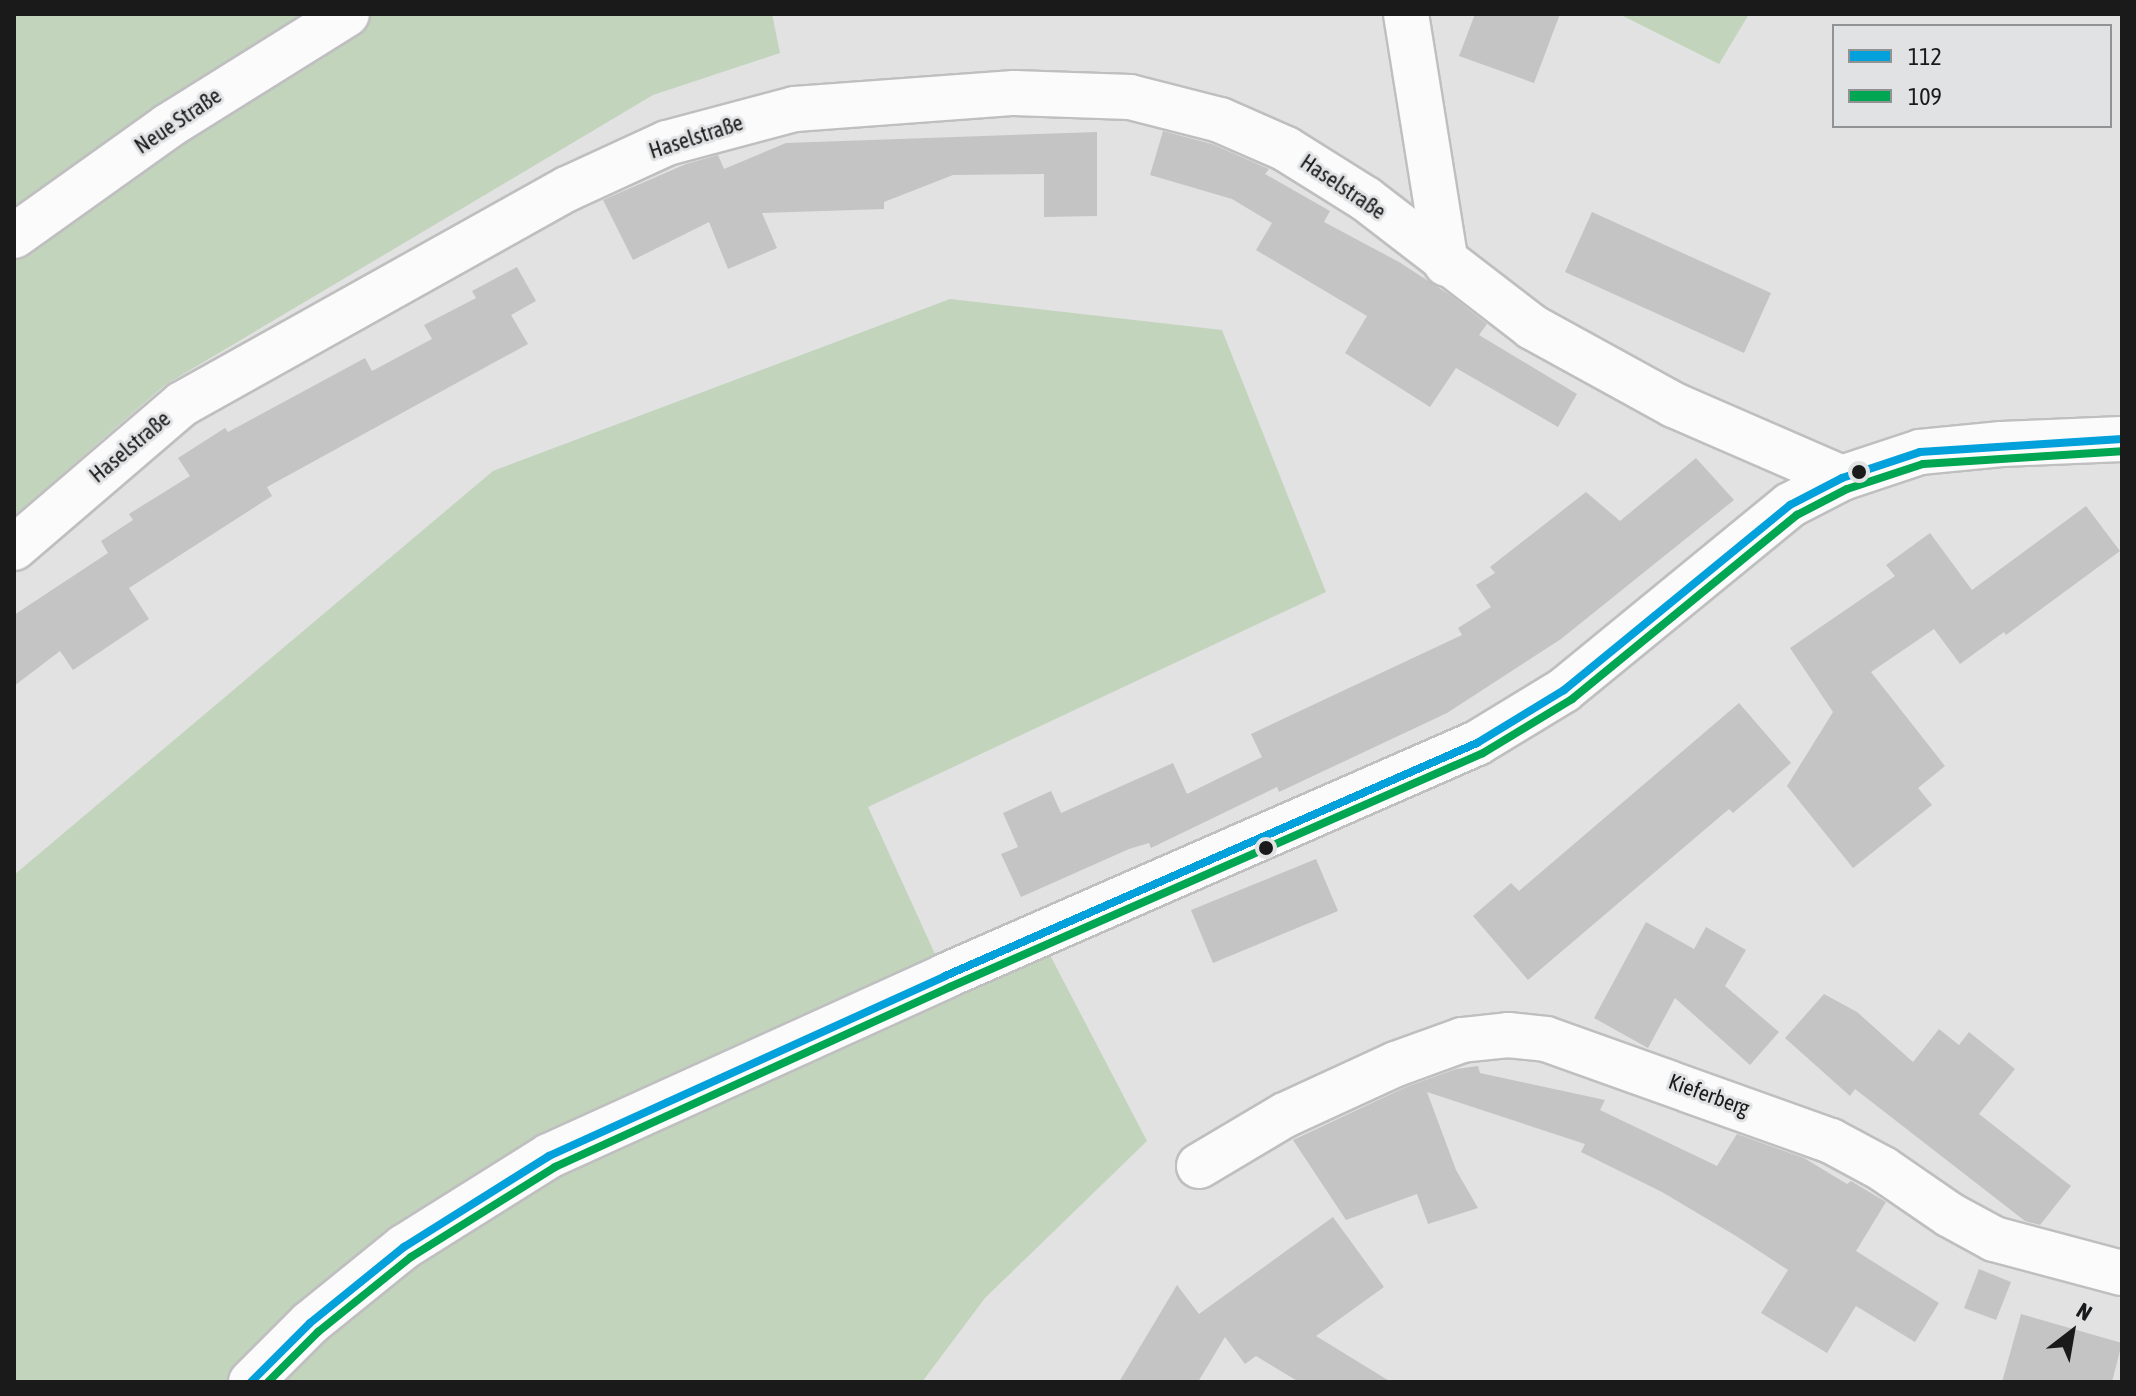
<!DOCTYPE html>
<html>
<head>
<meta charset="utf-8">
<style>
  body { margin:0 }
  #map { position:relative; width:2136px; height:1396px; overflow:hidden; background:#e2e2e3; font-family:"Asap Condensed",sans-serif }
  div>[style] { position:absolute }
  .green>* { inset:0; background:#c2d4bc }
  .building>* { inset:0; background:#c4c4c5 }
  .roads { filter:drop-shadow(2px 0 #bfbfc0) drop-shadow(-2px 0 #bfbfc0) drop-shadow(0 2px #bfbfc0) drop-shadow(0 -2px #bfbfc0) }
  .street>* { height:44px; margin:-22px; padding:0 22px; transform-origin:22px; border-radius:22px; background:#fbfbfb }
  .secondary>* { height:44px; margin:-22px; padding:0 22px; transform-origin:22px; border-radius:22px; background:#fbfbfb }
  .bus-1>* { height:8px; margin:-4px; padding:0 4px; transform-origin:4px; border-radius:4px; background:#03a1db }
  .bus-2>* { height:8px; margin:-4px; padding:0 4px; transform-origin:4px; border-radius:4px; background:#00a651 }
  .dots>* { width:22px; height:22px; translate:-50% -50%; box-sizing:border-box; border:4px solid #e1e2e4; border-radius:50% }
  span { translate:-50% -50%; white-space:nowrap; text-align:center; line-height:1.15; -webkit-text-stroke:6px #e1e2e4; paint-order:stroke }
  .street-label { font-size:22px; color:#1a1a1b }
  .frame { position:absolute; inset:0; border:16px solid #1a1a1b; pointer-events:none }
  .legend { position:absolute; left:1832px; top:24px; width:280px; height:104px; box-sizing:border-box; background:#e1e2e4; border:2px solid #919294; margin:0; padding:10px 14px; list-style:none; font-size:24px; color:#1a1a1b }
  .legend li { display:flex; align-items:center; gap:16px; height:40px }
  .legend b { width:40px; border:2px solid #919294 }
  .north { position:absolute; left:2032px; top:1292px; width:80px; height:80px; -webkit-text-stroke:6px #e1e2e4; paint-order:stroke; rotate:31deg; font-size:22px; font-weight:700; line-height:32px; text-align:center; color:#1a1a1b }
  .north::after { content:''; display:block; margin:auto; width:28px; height:36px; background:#1a1a1b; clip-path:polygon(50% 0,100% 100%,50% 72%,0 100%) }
</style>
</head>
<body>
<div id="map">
  <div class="green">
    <i style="clip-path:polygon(14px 14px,772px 14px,780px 53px,653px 95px,165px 385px,14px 516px)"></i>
    <i style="clip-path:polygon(1619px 14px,1749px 14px,1719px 64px)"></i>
    <i style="clip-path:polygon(950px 299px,1222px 330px,1326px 592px,868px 807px,945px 976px,1040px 936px,1147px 1141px,985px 1298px,922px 1382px,14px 1382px,14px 875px,493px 471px)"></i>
  </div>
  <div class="building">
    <i style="clip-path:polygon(1475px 14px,1560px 14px,1534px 83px,1459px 56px)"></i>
    <i style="clip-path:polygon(1163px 131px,1212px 144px,1269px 169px,1265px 174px,1330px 211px,1324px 222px,1399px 262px,1450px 295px,1487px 324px,1479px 335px,1577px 394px,1558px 427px,1456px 368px,1430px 407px,1345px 353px,1367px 316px,1256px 250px,1272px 223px,1232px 199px,1150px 175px)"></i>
    <i style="clip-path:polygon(1097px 132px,1097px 216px,1044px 217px,1044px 174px,953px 175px,884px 202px,884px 209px,762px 213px,777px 248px,728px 269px,709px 222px,633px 260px,603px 200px,686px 164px,718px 155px,724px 169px,786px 143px)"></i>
    <i style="clip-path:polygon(1592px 212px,1771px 293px,1744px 353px,1565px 272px)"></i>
    <i style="clip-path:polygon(517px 267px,536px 301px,511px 315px,528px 344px,267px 487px,272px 496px,129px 588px,149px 619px,73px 670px,60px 651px,14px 686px,14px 615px,108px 553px,101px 541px,133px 520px,129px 514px,190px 476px,178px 458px,225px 428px,228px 432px,365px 358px,372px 371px,432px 339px,424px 325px,476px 298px,472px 291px)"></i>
    <i style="clip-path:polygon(1696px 458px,1734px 500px,1561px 639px,1447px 713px,1279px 792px,1277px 787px,1151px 848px,1149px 843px,1129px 849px,1021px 897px,1001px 854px,1018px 847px,1003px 813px,1051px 791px,1061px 813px,1173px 763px,1187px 794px,1262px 757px,1251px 734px,1462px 635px,1458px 628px,1491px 607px,1476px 585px,1495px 573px,1490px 567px,1586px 492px,1620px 521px)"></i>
    <i style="clip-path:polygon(2086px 506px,2120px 551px,2006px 635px,2004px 632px,1960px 664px,1934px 629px,1871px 672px,1945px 766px,1918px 788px,1932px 805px,1853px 868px,1787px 786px,1833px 712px,1790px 648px,1895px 576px,1886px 565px,1930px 533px,1972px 590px)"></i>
    <i style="clip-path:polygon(1739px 703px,1791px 763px,1733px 813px,1729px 809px,1528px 980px,1473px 916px,1511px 883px,1519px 891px)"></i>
    <i style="clip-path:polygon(1316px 859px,1338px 911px,1213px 963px,1191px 910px)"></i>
    <i style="clip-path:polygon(1646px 922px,1694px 949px,1706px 927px,1746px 950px,1725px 986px,1779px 1032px,1750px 1065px,1675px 998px,1648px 1048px,1594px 1018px)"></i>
    <i style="clip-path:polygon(1824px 994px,1857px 1012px,1913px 1062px,1939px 1029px,1959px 1045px,1969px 1032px,2015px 1069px,1979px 1114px,2071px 1186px,2040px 1225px,2025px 1221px,1855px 1089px,1850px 1096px,1785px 1038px)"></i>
    <i style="clip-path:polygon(1478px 1066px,1480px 1073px,1605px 1100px,1600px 1110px,1717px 1166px,1737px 1134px,1804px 1158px,1847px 1184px,1851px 1181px,1886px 1202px,1856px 1251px,1939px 1303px,1915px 1342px,1856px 1306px,1827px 1353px,1761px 1313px,1788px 1270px,1736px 1236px,1662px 1192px,1581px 1152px,1585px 1144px,1427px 1092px,1456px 1170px,1478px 1208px,1428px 1224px,1417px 1194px,1346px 1220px,1293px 1140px,1406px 1087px,1456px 1069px)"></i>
    <i style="clip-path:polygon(1333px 1217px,1384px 1287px,1316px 1336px,1391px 1382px,1299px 1382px,1256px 1356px,1245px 1364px,1225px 1337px,1198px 1382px,1119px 1382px,1177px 1285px,1199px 1314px)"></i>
    <i style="clip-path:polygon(1979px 1269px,2011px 1282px,1996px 1320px,1964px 1308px)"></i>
    <i style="clip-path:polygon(2021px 1314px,2122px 1343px,2112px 1382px,2002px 1382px)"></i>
  </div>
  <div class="roads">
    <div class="street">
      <i style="left:1406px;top:14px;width:253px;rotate:80.9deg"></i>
      <i style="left:14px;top:548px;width:221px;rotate:-40.6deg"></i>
      <i style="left:182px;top:404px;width:441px;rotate:-29.2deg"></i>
      <i style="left:567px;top:189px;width:110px;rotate:-24.7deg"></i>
      <i style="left:667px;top:143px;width:132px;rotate:-14.9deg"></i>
      <i style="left:795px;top:109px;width:220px;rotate:-4.2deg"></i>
      <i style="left:1014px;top:93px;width:116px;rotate:2deg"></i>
      <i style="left:1130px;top:97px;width:93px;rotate:14.3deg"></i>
      <i style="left:1220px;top:120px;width:72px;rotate:23.7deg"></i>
      <i style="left:1286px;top:149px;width:94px;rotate:32deg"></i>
      <i style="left:1366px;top:199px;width:210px;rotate:37.6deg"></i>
      <i style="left:1532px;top:327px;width:162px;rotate:28.8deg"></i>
      <i style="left:1674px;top:405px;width:183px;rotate:23.5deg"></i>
      <i style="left:1199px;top:1166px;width:100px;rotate:-30.7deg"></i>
      <i style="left:1285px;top:1115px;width:122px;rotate:-24.7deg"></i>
      <i style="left:1396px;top:1064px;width:70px;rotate:-20deg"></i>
      <i style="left:1462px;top:1040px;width:46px;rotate:-6.2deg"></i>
      <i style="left:1508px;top:1035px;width:38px;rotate:6deg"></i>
      <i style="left:1546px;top:1039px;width:303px;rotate:19.7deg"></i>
      <i style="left:1831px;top:1141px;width:59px;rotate:28.3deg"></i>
      <i style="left:1883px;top:1169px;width:81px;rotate:34.5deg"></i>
      <i style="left:1950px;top:1215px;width:50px;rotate:28.6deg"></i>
      <i style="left:1994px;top:1239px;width:132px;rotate:14.9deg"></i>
    </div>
    <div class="secondary">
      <i style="left:14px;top:236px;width:189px;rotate:-35.5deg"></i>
      <i style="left:168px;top:126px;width:211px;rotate:-32deg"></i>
      <i style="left:251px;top:1382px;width:83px;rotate:-45deg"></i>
      <i style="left:310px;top:1323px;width:121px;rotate:-39deg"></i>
      <i style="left:404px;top:1247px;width:171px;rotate:-32.1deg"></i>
      <i style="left:549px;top:1156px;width:435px;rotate:-24.4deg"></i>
      <i style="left:945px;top:976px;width:581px;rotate:-23.65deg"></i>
      <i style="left:1477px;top:743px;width:102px;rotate:-31.3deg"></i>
      <i style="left:1564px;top:690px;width:292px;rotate:-39.3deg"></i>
      <i style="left:1790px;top:505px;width:59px;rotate:-27.4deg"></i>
      <i style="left:1842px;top:478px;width:82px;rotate:-18.4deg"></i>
      <i style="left:1920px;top:452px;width:82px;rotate:-5.6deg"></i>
      <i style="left:2002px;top:444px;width:120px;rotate:-2.4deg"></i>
    </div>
  </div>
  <div class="bus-1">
    <i style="left:251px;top:1382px;width:83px;rotate:-45deg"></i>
    <i style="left:310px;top:1323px;width:121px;rotate:-39deg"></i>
    <i style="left:404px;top:1247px;width:171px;rotate:-32.1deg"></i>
    <i style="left:549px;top:1156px;width:435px;rotate:-24.4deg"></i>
    <i style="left:945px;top:976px;width:581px;rotate:-23.65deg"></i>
    <i style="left:1477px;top:743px;width:102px;rotate:-31.3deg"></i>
    <i style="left:1564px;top:690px;width:292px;rotate:-39.3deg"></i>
    <i style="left:1790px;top:505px;width:59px;rotate:-27.4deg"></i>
    <i style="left:1842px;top:478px;width:82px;rotate:-18.4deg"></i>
    <i style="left:1920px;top:452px;width:202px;rotate:-3.7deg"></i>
  </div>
  <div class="bus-2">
    <i style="left:268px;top:1382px;width:71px;rotate:-45deg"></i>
    <i style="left:318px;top:1332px;width:119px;rotate:-38.9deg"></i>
    <i style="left:411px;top:1257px;width:170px;rotate:-32deg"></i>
    <i style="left:555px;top:1167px;width:434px;rotate:-24.5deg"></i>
    <i style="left:950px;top:987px;width:582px;rotate:-23.7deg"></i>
    <i style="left:1483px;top:753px;width:104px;rotate:-31.2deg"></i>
    <i style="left:1572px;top:699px;width:291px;rotate:-39.3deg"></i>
    <i style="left:1797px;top:515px;width:56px;rotate:-27.5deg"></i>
    <i style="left:1847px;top:489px;width:80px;rotate:-18.2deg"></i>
    <i style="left:1923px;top:464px;width:199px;rotate:-3.7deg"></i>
  </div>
  <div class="dots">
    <i style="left:1859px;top:472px;background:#1a1a1b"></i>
    <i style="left:1266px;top:848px;background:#1a1a1b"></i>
  </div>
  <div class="street-label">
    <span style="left:178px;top:121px;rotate:-34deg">Neue Straße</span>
    <span style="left:696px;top:137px;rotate:-18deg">Haselstraße</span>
    <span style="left:1343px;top:187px;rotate:34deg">Haselstraße</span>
    <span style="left:130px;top:447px;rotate:-40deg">Haselstraße</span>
    <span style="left:1709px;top:1095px;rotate:20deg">Kieferberg</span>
  </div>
  <div class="frame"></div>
  <ul class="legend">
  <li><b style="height:10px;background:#03a1db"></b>112</li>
  <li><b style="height:10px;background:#00a651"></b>109</li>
  </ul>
  <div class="north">N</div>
</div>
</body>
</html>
